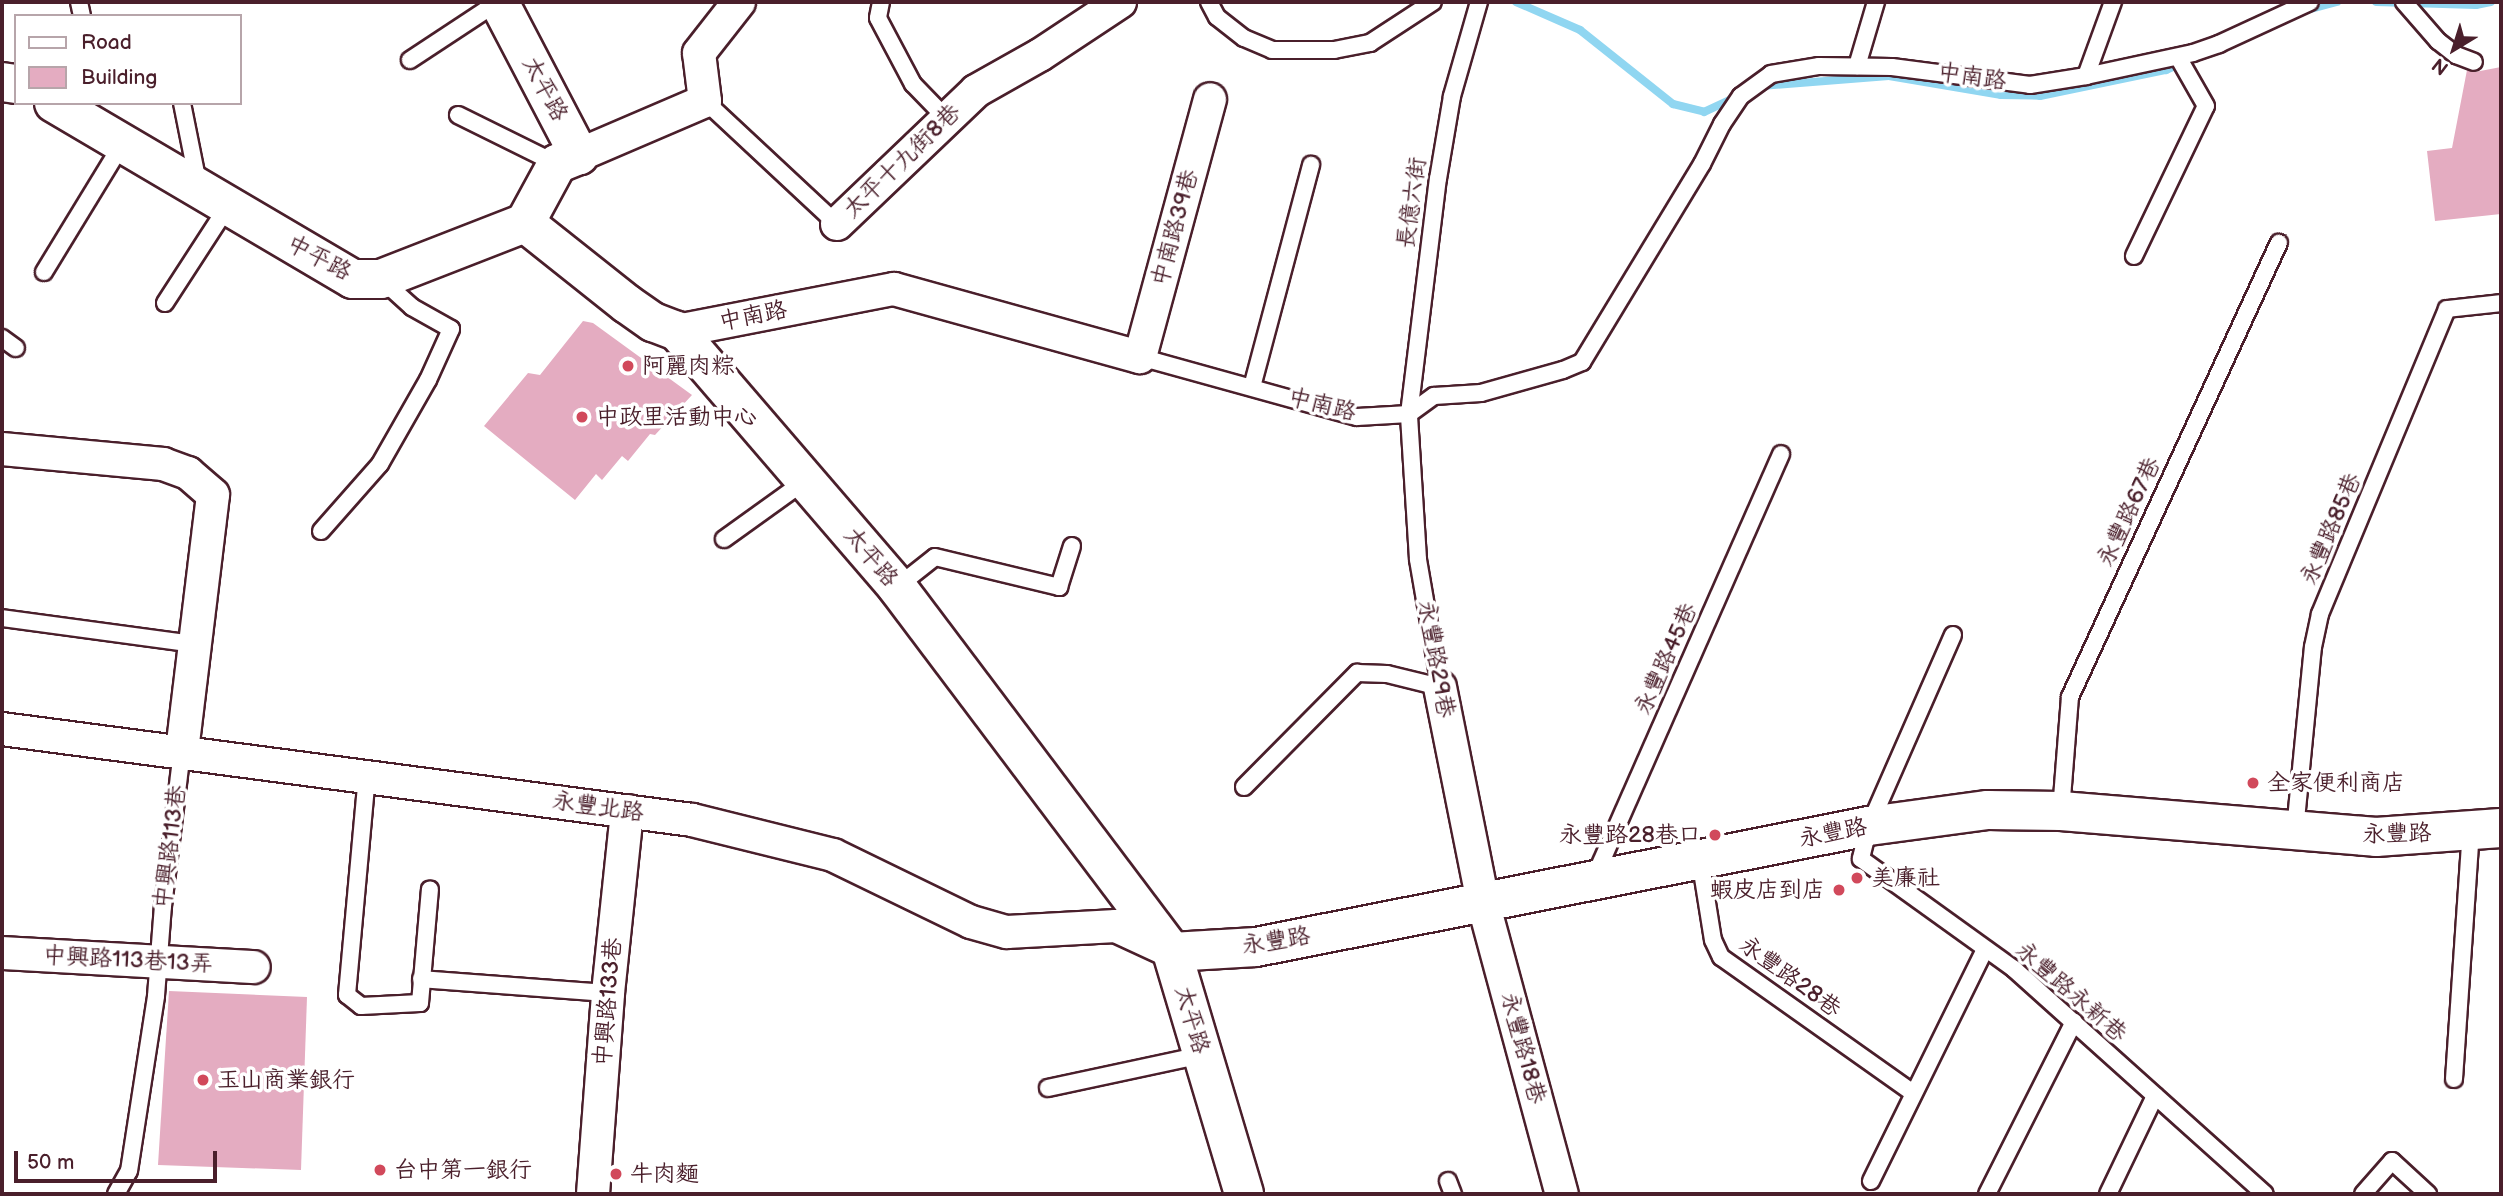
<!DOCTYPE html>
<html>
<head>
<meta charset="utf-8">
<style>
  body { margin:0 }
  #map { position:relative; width:2503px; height:1196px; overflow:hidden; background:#fff; font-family:"Balsamiq Sans","LXGW WenKai TC",sans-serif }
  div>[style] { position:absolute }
  .stream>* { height:8px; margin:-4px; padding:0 4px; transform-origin:4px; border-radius:4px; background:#90d6f1 }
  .building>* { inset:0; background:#e4acc1 }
  .roads { filter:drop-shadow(2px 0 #4a1f2b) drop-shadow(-2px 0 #4a1f2b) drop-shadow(0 2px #4a1f2b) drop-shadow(0 -2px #4a1f2b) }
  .lane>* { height:16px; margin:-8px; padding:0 8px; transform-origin:8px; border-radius:8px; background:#fff }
  .street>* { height:32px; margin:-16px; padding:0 16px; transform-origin:16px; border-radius:16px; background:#fff }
  .secondary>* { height:38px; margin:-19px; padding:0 19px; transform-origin:19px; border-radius:19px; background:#fff }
  .dots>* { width:19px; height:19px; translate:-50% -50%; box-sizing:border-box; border:4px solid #fff; border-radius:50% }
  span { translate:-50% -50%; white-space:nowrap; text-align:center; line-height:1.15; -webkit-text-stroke:7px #fff; paint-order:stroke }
  .street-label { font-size:23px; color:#4a1f2b }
  .poi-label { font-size:23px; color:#4a1f2b }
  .left { translate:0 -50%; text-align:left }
  .right { translate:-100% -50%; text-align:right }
  .frame { position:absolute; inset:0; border:4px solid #4a1f2b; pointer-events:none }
  .legend { position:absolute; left:14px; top:14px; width:228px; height:91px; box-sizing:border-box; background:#fff; border:2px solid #b7a5aa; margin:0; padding:9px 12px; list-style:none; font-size:21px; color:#4a1f2b }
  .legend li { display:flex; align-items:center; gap:14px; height:35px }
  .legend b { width:35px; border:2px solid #b7a5aa }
  .north { position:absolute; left:2419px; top:14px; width:70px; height:70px; -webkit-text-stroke:5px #fff; paint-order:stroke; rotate:218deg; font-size:19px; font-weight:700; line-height:28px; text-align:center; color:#4a1f2b }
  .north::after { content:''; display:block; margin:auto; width:24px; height:32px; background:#4a1f2b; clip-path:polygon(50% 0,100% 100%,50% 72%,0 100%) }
  .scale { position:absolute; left:14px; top:1151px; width:203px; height:32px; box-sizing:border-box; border:4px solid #4a1f2b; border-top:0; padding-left:9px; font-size:21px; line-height:24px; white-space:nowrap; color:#4a1f2b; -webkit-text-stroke:5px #fff; paint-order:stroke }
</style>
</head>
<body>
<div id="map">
  <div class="stream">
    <i style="left:1516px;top:2px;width:70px;rotate:23.6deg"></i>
    <i style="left:1580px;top:30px;width:119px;rotate:38.5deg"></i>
    <i style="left:1673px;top:104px;width:32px;rotate:14deg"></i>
    <i style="left:1704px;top:112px;width:35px;rotate:-25deg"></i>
    <i style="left:2376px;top:2px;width:100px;rotate:1.7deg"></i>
    <i style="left:2476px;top:5px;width:15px;rotate:-11deg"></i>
    <i style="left:2307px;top:10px;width:31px;rotate:-15deg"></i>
    <i style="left:1761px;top:86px;width:128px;rotate:-4.5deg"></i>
    <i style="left:1889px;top:76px;width:114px;rotate:9.6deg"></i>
    <i style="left:2001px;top:95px;width:39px;rotate:1deg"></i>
    <i style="left:2040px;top:96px;width:129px;rotate:-11.7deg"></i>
    <i style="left:2166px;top:70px;width:17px;rotate:-24deg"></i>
  </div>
  <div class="building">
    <i style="clip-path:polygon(2501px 67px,2501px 214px,2435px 221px,2427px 151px,2452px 148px,2467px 70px,2475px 72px)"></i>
    <i style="clip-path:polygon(583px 321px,593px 323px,692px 395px,655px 435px,650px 434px,628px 461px,622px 456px,602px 480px,596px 474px,575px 500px,484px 426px,528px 373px,540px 375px)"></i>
    <i style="clip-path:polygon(169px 991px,307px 997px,301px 1170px,158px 1165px)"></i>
  </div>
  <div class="roads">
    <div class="lane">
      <i style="left:79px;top:2px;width:14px;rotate:78deg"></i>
      <i style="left:881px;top:2px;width:16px;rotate:101deg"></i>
      <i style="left:878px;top:18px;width:75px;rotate:62.1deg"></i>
      <i style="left:913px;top:84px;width:47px;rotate:45.9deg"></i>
      <i style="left:1209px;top:2px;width:17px;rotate:62deg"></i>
      <i style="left:1217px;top:17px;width:34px;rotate:38deg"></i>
      <i style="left:1244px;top:38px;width:30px;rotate:23deg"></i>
      <i style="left:1272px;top:50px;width:62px"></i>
      <i style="left:1334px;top:50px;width:37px;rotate:-11deg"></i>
      <i style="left:1370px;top:43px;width:75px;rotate:-33.1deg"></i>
      <i style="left:2404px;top:2px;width:52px;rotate:48.9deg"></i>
      <i style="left:2438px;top:41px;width:23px;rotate:38deg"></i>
      <i style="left:2456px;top:55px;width:19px;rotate:21deg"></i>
      <i style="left:410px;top:60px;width:105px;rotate:-33.4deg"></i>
      <i style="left:1857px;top:66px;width:67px;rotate:-73.5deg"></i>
      <i style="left:2086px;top:76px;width:79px;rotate:-70deg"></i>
      <i style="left:705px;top:101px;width:180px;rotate:43deg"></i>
      <i style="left:182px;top:103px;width:82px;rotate:78.7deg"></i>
      <i style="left:458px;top:115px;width:110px;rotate:26.3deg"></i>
      <i style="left:2134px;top:256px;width:166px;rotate:-64.4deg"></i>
      <i style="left:2206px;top:106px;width:56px;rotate:-119.7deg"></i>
      <i style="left:44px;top:272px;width:150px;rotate:-58.6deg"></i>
      <i style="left:165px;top:303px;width:116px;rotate:-57deg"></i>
      <i style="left:2px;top:338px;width:17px;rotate:36deg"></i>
      <i style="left:1140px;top:357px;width:225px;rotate:15.5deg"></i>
      <i style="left:1357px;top:417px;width:52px;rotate:-3.3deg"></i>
      <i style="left:1409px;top:414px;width:31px;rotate:-36deg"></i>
      <i style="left:1434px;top:396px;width:47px;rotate:-3.7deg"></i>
      <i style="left:1481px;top:393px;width:85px;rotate:-15.7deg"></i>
      <i style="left:1563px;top:370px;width:21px;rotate:-23deg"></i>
      <i style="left:1582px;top:362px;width:232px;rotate:-58.8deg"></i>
      <i style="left:1702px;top:164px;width:45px;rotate:-63.4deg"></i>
      <i style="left:1722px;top:124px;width:34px;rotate:-56deg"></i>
      <i style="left:1741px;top:96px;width:37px;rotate:-36deg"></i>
      <i style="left:1771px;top:74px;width:49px;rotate:-9.5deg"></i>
      <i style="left:1819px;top:66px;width:73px;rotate:0.8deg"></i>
      <i style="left:1892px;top:67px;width:139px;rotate:7.4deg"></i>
      <i style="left:2030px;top:85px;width:57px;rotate:-9.1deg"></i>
      <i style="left:2086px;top:76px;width:109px;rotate:-12.1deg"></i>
      <i style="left:2193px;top:53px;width:28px;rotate:-19deg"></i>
      <i style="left:2219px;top:44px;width:100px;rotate:-24.8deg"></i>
      <i style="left:1252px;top:387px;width:230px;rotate:-75.1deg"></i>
      <i style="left:321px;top:531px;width:89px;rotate:-48.6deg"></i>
      <i style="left:380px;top:464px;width:97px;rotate:-60.3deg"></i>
      <i style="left:428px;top:380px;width:56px;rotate:-65.7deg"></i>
      <i style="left:451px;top:329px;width:45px;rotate:-150.6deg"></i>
      <i style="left:412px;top:307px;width:39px;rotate:-138deg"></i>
      <i style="left:724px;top:539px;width:101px;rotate:-35.7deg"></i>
      <i style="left:897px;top:587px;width:48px;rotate:-38.3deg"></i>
      <i style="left:935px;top:557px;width:128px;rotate:13.6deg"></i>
      <i style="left:1059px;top:587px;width:43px;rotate:-72.4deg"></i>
      <i style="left:2px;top:618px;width:194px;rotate:7.7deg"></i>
      <i style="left:1953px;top:635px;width:209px;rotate:113.7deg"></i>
      <i style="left:1869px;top:826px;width:34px;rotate:104deg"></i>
      <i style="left:1861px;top:859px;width:188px;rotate:35.7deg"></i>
      <i style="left:2014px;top:969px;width:337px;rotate:41.9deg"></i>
      <i style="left:367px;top:775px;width:221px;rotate:95.2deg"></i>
      <i style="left:347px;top:995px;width:18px;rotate:38deg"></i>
      <i style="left:361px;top:1006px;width:59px;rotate:-2.9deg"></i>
      <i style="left:420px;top:1003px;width:114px;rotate:-85deg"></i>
      <i style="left:1244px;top:787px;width:161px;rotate:-45.3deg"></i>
      <i style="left:1357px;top:673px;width:30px;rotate:2deg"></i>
      <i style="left:1387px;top:674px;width:55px;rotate:13.8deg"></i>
      <i style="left:1440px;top:687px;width:130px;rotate:-99.8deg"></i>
      <i style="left:1418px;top:559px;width:145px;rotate:-93.6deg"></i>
      <i style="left:1409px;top:414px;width:237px;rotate:-83deg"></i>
      <i style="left:1438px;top:179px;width:84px;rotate:-80.4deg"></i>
      <i style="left:1452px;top:96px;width:98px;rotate:-74deg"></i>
      <i style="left:2061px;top:811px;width:114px;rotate:-85.5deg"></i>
      <i style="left:2070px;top:697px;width:500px;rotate:-65.3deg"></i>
      <i style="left:2295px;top:830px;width:184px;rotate:-84.4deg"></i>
      <i style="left:2313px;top:647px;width:34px;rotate:-78deg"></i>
      <i style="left:2320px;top:614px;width:330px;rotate:-67.4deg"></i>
      <i style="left:2447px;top:309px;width:54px;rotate:-6.3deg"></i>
      <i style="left:1700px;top:859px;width:82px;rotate:80.9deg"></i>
      <i style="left:1713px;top:940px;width:19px;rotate:65deg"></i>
      <i style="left:1721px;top:957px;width:235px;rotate:35.3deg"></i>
      <i style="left:1595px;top:876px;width:461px;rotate:-66.2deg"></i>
      <i style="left:421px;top:979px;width:188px;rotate:4.3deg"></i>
      <i style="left:2454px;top:1079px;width:249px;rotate:-86.1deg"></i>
      <i style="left:1048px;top:1088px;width:157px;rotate:-12.1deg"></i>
      <i style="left:1448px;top:1181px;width:14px;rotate:69deg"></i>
      <i style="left:1871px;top:1181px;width:258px;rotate:-63.8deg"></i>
      <i style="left:116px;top:1194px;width:26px;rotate:-61deg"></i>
      <i style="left:129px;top:1171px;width:177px;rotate:-81.2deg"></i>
      <i style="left:156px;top:996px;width:90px;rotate:-85.6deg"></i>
      <i style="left:163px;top:906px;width:155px;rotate:-83deg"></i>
      <i style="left:1987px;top:1194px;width:193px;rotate:-63.2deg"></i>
      <i style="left:2108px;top:1194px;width:109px;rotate:-64.4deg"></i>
      <i style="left:2363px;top:1194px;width:44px;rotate:-48.7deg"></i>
      <i style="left:2392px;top:1161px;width:49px;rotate:42.5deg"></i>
    </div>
    <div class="street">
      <i style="left:579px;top:155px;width:137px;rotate:-23.2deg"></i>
      <i style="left:705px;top:101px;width:48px;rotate:-97.1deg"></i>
      <i style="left:699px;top:53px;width:65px;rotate:-51.9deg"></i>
      <i style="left:837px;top:224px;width:192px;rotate:-43.7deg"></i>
      <i style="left:976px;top:91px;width:73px;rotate:-29.4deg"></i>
      <i style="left:1040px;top:55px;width:96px;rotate:-33.5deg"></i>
      <i style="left:677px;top:331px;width:221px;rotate:-11deg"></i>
      <i style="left:894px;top:289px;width:255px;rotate:15.5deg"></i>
      <i style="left:1140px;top:357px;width:267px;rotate:-74.8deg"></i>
      <i style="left:2px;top:449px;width:162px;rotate:5.3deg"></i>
      <i style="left:163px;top:464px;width:27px;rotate:20deg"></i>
      <i style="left:188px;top:473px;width:33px;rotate:41deg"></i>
      <i style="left:213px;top:495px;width:259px;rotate:96.9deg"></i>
      <i style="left:1440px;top:687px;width:219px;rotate:78.7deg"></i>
      <i style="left:1483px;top:902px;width:302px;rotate:74.9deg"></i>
      <i style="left:2px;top:729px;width:696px;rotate:7.51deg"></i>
      <i style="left:692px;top:820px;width:145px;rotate:13.9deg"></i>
      <i style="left:833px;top:855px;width:153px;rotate:25.9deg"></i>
      <i style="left:971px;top:922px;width:37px;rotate:16deg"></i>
      <i style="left:1007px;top:932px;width:109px;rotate:-3.2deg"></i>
      <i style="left:1116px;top:926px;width:62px;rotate:24.9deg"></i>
      <i style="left:2px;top:953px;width:252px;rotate:3.2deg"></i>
      <i style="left:593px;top:1194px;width:202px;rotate:-85.7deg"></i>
      <i style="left:608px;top:993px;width:183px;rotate:-84deg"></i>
    </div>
    <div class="secondary">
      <i style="left:499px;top:2px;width:173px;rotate:62.4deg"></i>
      <i style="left:579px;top:155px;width:24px;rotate:158deg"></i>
      <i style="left:557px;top:164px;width:67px;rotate:118.5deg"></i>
      <i style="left:2px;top:82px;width:14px;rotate:8deg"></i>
      <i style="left:54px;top:103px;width:347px;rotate:30.5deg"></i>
      <i style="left:353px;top:279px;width:28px"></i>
      <i style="left:381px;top:279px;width:155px;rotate:-21.3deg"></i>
      <i style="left:525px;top:223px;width:130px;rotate:38.5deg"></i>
      <i style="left:627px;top:304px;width:32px;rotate:35deg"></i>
      <i style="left:653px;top:322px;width:26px;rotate:21deg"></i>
      <i style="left:677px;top:331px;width:338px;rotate:49.3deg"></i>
      <i style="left:897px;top:587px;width:457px;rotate:53deg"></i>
      <i style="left:1172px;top:952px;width:252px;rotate:73.4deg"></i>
      <i style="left:1172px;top:952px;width:84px;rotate:-3.4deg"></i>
      <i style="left:1256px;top:947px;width:625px;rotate:-11.17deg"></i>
      <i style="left:1869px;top:826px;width:120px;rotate:-7.7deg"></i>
      <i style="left:1988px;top:810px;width:73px;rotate:0.8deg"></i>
      <i style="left:2061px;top:811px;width:316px;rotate:4.7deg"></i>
      <i style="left:2376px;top:837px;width:125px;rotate:-4.1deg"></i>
    </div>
  </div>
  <div class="dots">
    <i style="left:628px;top:366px;background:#d1495b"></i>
    <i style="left:582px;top:417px;background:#d1495b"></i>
    <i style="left:2253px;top:783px;background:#d1495b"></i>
    <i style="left:1715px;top:835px;background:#d1495b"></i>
    <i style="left:1857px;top:878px;background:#d1495b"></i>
    <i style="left:1839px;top:890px;background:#d1495b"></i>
    <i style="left:203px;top:1080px;background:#d1495b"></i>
    <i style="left:380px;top:1170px;background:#d1495b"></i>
    <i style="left:616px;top:1174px;background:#d1495b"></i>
  </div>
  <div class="street-label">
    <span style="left:1972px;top:77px;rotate:8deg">中南路</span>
    <span style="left:545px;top:89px;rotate:62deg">太平路</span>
    <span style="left:902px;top:161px;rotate:-44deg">太平十九街8巷</span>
    <span style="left:1412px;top:203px;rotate:-82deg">長億六街</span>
    <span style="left:1175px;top:228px;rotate:-75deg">中南路39巷</span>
    <span style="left:319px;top:258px;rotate:28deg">中平路</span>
    <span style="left:753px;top:316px;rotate:-11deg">中南路</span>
    <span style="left:1322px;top:405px;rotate:14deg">中南路</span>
    <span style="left:2129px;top:512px;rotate:-65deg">永豐路67巷</span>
    <span style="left:2331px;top:529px;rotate:-67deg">永豐路85巷</span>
    <span style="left:871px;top:557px;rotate:50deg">太平路</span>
    <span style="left:1436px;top:659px;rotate:80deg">永豐路29巷</span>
    <span style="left:1666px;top:659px;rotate:-66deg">永豐路45巷</span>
    <span style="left:598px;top:807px;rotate:8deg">永豐北路</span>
    <span style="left:1833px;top:833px;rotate:-11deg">永豐路</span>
    <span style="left:2397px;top:834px;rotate:-1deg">永豐路</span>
    <span style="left:170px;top:847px;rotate:-83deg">中興路113巷</span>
    <span style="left:1276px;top:941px;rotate:-9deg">永豐路</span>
    <span style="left:128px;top:960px;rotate:3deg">中興路113巷13弄</span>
    <span style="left:1790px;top:977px;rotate:36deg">永豐路28巷</span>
    <span style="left:2071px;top:992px;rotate:41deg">永豐路永新巷</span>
    <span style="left:608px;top:1002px;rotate:-85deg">中興路133巷</span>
    <span style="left:1192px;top:1020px;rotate:74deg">太平路</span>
    <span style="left:1523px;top:1048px;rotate:75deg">永豐路18巷</span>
  </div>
  <div class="poi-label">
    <span class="left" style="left:642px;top:366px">阿麗肉粽</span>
    <span class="left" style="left:596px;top:417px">中政里活動中心</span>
    <span class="left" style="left:2267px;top:783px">全家便利商店</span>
    <span class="right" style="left:1701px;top:835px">永豐路28巷口</span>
    <span class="left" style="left:1871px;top:878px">美廉社</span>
    <span class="right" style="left:1825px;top:890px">蝦皮店到店</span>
    <span class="left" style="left:217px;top:1080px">玉山商業銀行</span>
    <span class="left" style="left:394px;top:1170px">台中第一銀行</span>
    <span class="left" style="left:630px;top:1174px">牛肉麵</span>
  </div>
  <div class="frame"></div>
  <ul class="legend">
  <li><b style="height:9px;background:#fff"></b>Road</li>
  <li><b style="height:19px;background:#e4acc1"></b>Building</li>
  </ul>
  <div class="north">N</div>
  <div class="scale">50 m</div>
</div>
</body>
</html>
